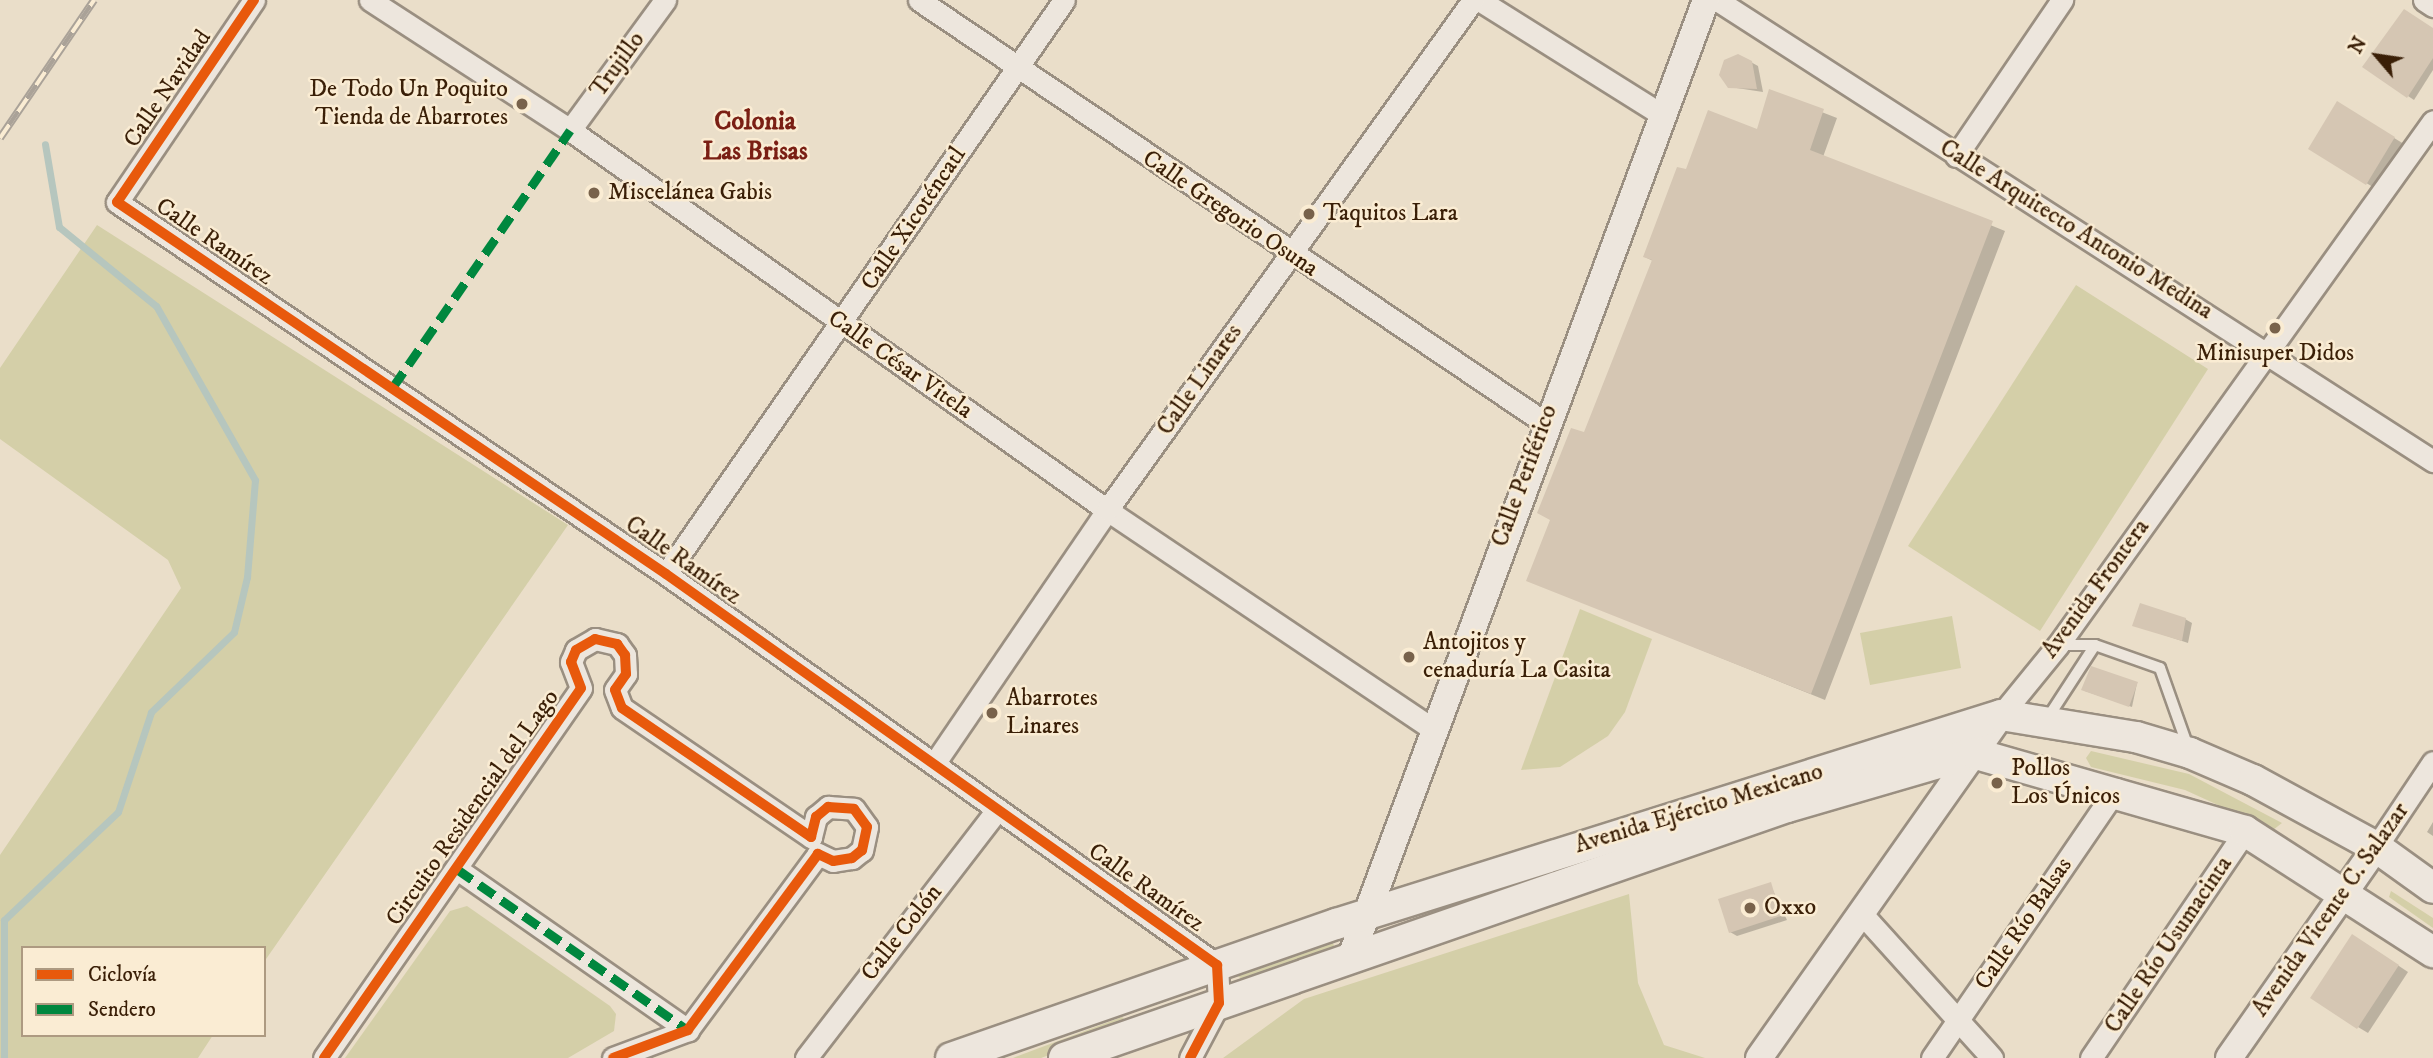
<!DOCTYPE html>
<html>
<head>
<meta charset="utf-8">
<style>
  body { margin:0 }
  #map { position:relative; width:2433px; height:1058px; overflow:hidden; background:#eadec9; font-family:"IM FELL DW Pica",serif }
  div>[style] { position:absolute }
  .green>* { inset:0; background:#d4cfa8 }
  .shadow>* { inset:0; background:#0003 }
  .stream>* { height:7px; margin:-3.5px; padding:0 3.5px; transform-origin:3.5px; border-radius:3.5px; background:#b6c6be }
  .building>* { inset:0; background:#d5c6b3 }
  .roads { filter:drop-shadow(2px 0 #9a8f81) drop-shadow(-2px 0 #9a8f81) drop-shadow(0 2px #9a8f81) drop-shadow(0 -2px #9a8f81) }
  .service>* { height:10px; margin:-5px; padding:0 5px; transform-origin:5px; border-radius:5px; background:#ede6dd }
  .minor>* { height:21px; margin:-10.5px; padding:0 10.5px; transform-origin:10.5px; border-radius:10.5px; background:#ede6dd }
  .tertiary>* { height:26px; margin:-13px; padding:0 13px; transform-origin:13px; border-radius:13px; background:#ede6dd }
  .secondary>* { height:30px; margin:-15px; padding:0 15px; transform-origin:15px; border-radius:15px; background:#ede6dd }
  .rail>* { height:8px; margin-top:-4px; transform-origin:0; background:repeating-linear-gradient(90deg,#faecd3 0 16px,#aaa298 0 32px); box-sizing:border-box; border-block:2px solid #aaa298 }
  .quiet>* { height:9px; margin-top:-4.5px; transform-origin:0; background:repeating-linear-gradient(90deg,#00873e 0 18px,transparent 0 27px) }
  .cycleway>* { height:10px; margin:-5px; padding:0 5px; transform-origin:5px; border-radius:5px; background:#e8590c }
  .dots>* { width:19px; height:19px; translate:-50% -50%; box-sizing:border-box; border:4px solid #faecd3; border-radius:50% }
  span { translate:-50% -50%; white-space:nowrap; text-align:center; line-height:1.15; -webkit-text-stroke:5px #faecd3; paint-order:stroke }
  .street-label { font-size:24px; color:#3a1f07 }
  .poi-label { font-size:24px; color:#3a1f07 }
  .right { translate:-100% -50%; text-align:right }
  .left { translate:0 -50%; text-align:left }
  .neighbourhood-label { font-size:26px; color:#7a1f14; font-weight:700 }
  .legend { position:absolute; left:21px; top:946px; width:245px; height:91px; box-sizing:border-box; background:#faecd3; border:2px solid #ad9a81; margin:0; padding:9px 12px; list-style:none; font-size:21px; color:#3a1f07 }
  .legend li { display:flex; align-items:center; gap:14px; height:35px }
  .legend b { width:35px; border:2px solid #ad9a81 }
  .north { position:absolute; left:2342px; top:21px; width:70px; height:70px; -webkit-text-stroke:5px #faecd3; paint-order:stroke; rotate:299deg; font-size:19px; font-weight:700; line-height:28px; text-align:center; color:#3a1f07 }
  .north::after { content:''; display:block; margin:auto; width:24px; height:32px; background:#3a1f07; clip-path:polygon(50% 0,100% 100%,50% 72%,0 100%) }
</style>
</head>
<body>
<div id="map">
  <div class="green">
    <i style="clip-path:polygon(97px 225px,568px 525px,264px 962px,264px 948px,23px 948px,23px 1035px,213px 1035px,198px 1058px,0 1058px,0 855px,181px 588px,168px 560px,0 439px,0 368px)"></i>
    <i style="clip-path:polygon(2076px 285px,2208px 369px,2040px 631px,1908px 546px)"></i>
    <i style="clip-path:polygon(1580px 609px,1652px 639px,1625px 712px,1608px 736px,1560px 767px,1521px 770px)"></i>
    <i style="clip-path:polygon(1952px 616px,1961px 668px,1870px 685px,1860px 633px)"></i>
    <i style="clip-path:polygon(2091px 751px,2189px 774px,2282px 823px,2273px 830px,2185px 790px,2091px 767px,2086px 758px)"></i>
    <i style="clip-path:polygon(2391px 891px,2433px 918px,2433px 928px,2389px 897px)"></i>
    <i style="clip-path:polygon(1629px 894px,1638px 983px,1664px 1045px,1705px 1058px,1223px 1058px,1304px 999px)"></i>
    <i style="clip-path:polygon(467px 906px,610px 1006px,616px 1014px,614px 1031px,568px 1058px,345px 1058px,450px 911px)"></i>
    <i style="clip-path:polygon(1332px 941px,1336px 950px,1242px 979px,1236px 975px)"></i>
    <i style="clip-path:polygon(1122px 1017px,1128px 1022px,1123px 1028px,1041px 1058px,1013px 1058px)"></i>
  </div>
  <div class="shadow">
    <i style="clip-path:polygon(2433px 29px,2433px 70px,2414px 100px,2408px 96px)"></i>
    <i style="clip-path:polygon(1738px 55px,1758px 66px,1763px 92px,1730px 87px)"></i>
    <i style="clip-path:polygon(1770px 92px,1837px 118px,1823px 157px,2005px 231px,1825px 700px,1528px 580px,1653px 261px,1645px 257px,1687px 171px,1758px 132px)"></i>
    <i style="clip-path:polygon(2338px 104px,2404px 144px,2376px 189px,2310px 148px)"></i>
    <i style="clip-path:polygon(2185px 619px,2192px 623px,2188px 643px,2134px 625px)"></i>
    <i style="clip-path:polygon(2137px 683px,2132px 707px,2085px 691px)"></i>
    <i style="clip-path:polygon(2433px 822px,2433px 836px,2427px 832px)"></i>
    <i style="clip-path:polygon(1770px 884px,1787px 920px,1737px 936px,1730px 932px)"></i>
    <i style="clip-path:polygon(2363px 942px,2408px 972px,2368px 1033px,2358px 1027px)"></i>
  </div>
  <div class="stream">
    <i style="left:4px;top:1058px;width:138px;rotate:-90deg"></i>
    <i style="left:4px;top:920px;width:157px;rotate:-43.5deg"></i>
    <i style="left:118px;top:812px;width:105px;rotate:-71.7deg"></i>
    <i style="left:151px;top:712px;width:115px;rotate:-43.9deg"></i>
    <i style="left:234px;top:632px;width:57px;rotate:-76.7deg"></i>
    <i style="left:247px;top:577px;width:97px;rotate:-85.3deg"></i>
    <i style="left:255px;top:480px;width:200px;rotate:-119.6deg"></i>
    <i style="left:156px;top:306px;width:125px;rotate:-140.8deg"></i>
    <i style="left:59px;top:227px;width:84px;rotate:-99.6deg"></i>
  </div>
  <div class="building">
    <i style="clip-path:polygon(2404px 9px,2433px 28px,2433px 58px,2407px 98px,2362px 67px)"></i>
    <i style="clip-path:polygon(1738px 54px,1752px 61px,1757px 89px,1728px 88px,1719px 75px,1724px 60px)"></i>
    <i style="clip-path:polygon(1769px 89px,1824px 109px,1810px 150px,1993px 221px,1811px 694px,1526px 581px,1550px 520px,1537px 513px,1571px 428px,1584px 432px,1652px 260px,1643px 257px,1677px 167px,1686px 169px,1708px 110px,1757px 129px)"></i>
    <i style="clip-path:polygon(2337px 101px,2395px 137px,2366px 185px,2308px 149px)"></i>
    <i style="clip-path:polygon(2140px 603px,2186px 618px,2182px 641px,2132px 626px)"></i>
    <i style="clip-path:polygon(2091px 666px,2138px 682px,2129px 707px,2081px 690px)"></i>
    <i style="clip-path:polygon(1771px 882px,1781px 916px,1729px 933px,1718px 899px)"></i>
    <i style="clip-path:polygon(2352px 934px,2399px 965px,2357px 1029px,2310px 998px)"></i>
  </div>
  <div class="roads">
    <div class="service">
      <i style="left:2058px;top:645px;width:37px"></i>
      <i style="left:2095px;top:645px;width:69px;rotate:19.5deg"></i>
      <i style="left:2160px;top:668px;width:84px;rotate:70.5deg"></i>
      <i style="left:2047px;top:719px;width:88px;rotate:-57deg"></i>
    </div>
    <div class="minor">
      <i style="left:254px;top:0;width:244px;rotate:124.1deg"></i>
      <i style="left:117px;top:202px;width:663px;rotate:34.12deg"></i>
      <i style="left:666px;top:574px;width:676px;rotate:35.36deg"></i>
      <i style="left:1217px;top:965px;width:38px;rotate:87deg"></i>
      <i style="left:1219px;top:1003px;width:62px;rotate:117.8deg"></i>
      <i style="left:370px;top:0;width:239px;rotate:33deg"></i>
      <i style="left:570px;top:130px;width:658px;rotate:35.28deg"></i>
      <i style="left:1107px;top:510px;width:391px;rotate:33.9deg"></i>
      <i style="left:919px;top:0;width:754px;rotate:34.03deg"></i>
      <i style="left:1479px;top:0;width:216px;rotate:32.1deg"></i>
      <i style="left:1717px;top:0;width:852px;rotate:32.78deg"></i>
      <i style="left:2424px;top:0;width:11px;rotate:34deg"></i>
      <i style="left:570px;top:130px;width:161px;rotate:-53.8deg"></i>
      <i style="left:1956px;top:156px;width:189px;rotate:-55.8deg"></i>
      <i style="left:666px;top:574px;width:698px;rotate:-55.26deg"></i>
      <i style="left:2001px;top:715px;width:90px;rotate:-50.8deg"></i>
      <i style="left:2058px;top:645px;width:644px;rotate:-54.41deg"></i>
      <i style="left:934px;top:764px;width:307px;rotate:-55.7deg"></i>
      <i style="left:1107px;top:510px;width:628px;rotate:-54.33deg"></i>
      <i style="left:2376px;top:847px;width:102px;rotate:-56.2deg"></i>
      <i style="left:457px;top:869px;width:282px;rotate:34.9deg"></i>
      <i style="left:1862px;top:914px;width:194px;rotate:47.9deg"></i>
      <i style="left:324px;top:1058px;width:450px;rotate:-55.2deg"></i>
      <i style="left:581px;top:688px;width:28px;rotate:-111deg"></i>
      <i style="left:571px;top:662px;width:13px;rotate:-67deg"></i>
      <i style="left:576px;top:650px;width:22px;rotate:-30deg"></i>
      <i style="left:595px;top:639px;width:23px;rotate:13deg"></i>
      <i style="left:617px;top:644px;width:14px;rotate:54deg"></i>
      <i style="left:625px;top:655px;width:19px;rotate:87deg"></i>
      <i style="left:626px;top:674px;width:19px;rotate:125deg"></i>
      <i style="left:615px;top:690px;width:19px;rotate:69deg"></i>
      <i style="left:622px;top:708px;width:229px;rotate:34.3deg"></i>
      <i style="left:811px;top:837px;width:21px;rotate:-76deg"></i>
      <i style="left:816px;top:817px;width:16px;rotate:-40deg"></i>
      <i style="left:828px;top:807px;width:26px;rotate:4deg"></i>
      <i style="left:854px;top:809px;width:22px;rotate:54deg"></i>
      <i style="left:867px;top:827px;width:24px;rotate:102deg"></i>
      <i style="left:862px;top:850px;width:13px;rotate:141deg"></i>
      <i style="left:852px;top:858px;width:19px;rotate:171deg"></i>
      <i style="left:833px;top:861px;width:17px;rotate:-155deg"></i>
      <i style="left:818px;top:854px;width:219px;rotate:126.5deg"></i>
      <i style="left:688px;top:1030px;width:80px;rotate:159.5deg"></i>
      <i style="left:806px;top:1058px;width:314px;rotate:-52.4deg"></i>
      <i style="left:1932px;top:1058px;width:326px;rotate:-55.6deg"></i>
      <i style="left:2091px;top:1058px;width:274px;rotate:-55.8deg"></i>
    </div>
    <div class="tertiary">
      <i style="left:1352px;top:954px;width:1018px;rotate:-69.64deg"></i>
      <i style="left:1759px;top:1058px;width:420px;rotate:-54.8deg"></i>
      <i style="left:2229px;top:1058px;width:257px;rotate:-55.1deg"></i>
    </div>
    <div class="secondary">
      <i style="left:951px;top:1058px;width:408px;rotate:-19.2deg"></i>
      <i style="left:1336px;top:924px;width:697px;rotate:-17.45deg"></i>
      <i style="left:2001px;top:715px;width:137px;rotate:9.3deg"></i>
      <i style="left:2136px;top:737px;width:56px;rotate:16.5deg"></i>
      <i style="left:2190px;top:753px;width:69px;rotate:23.2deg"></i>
      <i style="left:2253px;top:780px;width:140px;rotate:28.6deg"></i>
      <i style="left:2376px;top:847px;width:70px;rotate:35.7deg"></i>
      <i style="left:1064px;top:1058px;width:765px;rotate:-19.15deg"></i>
      <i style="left:1787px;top:807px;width:194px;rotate:-16.2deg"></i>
      <i style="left:1973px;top:753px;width:283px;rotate:16deg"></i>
      <i style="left:2245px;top:831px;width:224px;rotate:32.8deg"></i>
    </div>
  </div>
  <div class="rail">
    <i style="left:0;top:138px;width:167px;rotate:-55.7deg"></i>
  </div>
  <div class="quiet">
    <i style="left:393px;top:387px;width:312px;rotate:-55.4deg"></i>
    <i style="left:457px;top:869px;width:282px;rotate:34.9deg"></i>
  </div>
  <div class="cycleway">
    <i style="left:254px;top:0;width:244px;rotate:124.1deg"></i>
    <i style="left:117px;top:202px;width:663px;rotate:34.12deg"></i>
    <i style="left:666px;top:574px;width:676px;rotate:35.36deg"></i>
    <i style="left:1217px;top:965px;width:38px;rotate:87deg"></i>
    <i style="left:1219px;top:1003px;width:62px;rotate:117.8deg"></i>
    <i style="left:324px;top:1058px;width:450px;rotate:-55.2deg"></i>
    <i style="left:581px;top:688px;width:28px;rotate:-111deg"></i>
    <i style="left:571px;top:662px;width:13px;rotate:-67deg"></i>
    <i style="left:576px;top:650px;width:22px;rotate:-30deg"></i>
    <i style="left:595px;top:639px;width:23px;rotate:13deg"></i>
    <i style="left:617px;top:644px;width:14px;rotate:54deg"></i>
    <i style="left:625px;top:655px;width:19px;rotate:87deg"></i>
    <i style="left:626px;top:674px;width:19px;rotate:125deg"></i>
    <i style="left:615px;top:690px;width:19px;rotate:69deg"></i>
    <i style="left:622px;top:708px;width:229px;rotate:34.3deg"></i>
    <i style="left:811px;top:837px;width:21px;rotate:-76deg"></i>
    <i style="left:816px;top:817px;width:16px;rotate:-40deg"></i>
    <i style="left:828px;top:807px;width:26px;rotate:4deg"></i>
    <i style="left:854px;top:809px;width:22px;rotate:54deg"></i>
    <i style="left:867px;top:827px;width:24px;rotate:102deg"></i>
    <i style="left:862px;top:850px;width:13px;rotate:141deg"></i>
    <i style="left:852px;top:858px;width:19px;rotate:171deg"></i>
    <i style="left:833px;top:861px;width:17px;rotate:-155deg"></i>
    <i style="left:818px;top:854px;width:219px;rotate:126.5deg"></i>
    <i style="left:688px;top:1030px;width:80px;rotate:159.5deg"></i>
  </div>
  <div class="dots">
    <i style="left:522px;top:104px;background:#78624b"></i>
    <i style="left:594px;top:193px;background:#78624b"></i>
    <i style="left:1309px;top:214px;background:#78624b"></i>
    <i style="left:2275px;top:328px;background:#78624b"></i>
    <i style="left:1409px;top:657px;background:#78624b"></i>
    <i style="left:992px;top:713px;background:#78624b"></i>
    <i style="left:1997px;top:783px;background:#78624b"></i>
    <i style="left:1750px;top:908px;background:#78624b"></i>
  </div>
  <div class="street-label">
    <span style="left:618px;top:65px;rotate:-54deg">Trujillo</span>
    <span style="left:168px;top:89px;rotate:-56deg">Calle Navidad</span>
    <span style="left:1230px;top:214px;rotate:34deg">Calle Gregorio Osuna</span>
    <span style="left:914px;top:219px;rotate:-56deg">Calle Xicoténcatl</span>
    <span style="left:2076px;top:230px;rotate:32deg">Calle Arquitecto Antonio Medina</span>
    <span style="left:214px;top:242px;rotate:34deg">Calle Ramírez</span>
    <span style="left:900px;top:365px;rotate:35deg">Calle César Vitela</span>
    <span style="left:1200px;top:380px;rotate:-55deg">Calle Linares</span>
    <span style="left:1525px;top:476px;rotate:-70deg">Calle Periférico</span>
    <span style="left:683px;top:561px;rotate:35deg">Calle Ramírez</span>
    <span style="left:2096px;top:589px;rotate:-54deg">Avenida Frontera</span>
    <span style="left:473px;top:808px;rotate:-55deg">Circuito Residencial del Lago</span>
    <span style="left:1699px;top:809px;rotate:-17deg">Avenida Ejército Mexicano</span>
    <span style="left:1146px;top:888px;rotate:35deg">Calle Ramírez</span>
    <span style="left:2331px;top:910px;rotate:-55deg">Avenida Vicente C. Salazar</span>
    <span style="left:2024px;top:924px;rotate:-56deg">Calle Río Balsas</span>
    <span style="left:902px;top:933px;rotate:-52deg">Calle Colón</span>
    <span style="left:2169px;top:945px;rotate:-56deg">Calle Río Usumacinta</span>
  </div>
  <div class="poi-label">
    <span class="right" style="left:508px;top:104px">De Todo Un Poquito<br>Tienda de Abarrotes</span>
    <span class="left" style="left:608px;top:193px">Miscelánea Gabis</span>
    <span class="left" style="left:1323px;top:214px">Taquitos Lara</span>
    <span style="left:2275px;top:354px">Minisuper Didos</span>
    <span class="left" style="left:1423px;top:657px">Antojitos y<br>cenaduría La Casita</span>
    <span class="left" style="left:1006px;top:713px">Abarrotes<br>Linares</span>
    <span class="left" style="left:2011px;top:783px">Pollos<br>Los Únicos</span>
    <span class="left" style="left:1764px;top:908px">Oxxo</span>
  </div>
  <div class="neighbourhood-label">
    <span style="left:755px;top:137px">Colonia<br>Las Brisas</span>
  </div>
  <ul class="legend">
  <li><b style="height:9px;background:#e8590c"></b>Ciclovía</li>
  <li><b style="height:9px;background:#00873e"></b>Sendero</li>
  </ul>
  <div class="north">N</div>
</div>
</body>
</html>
